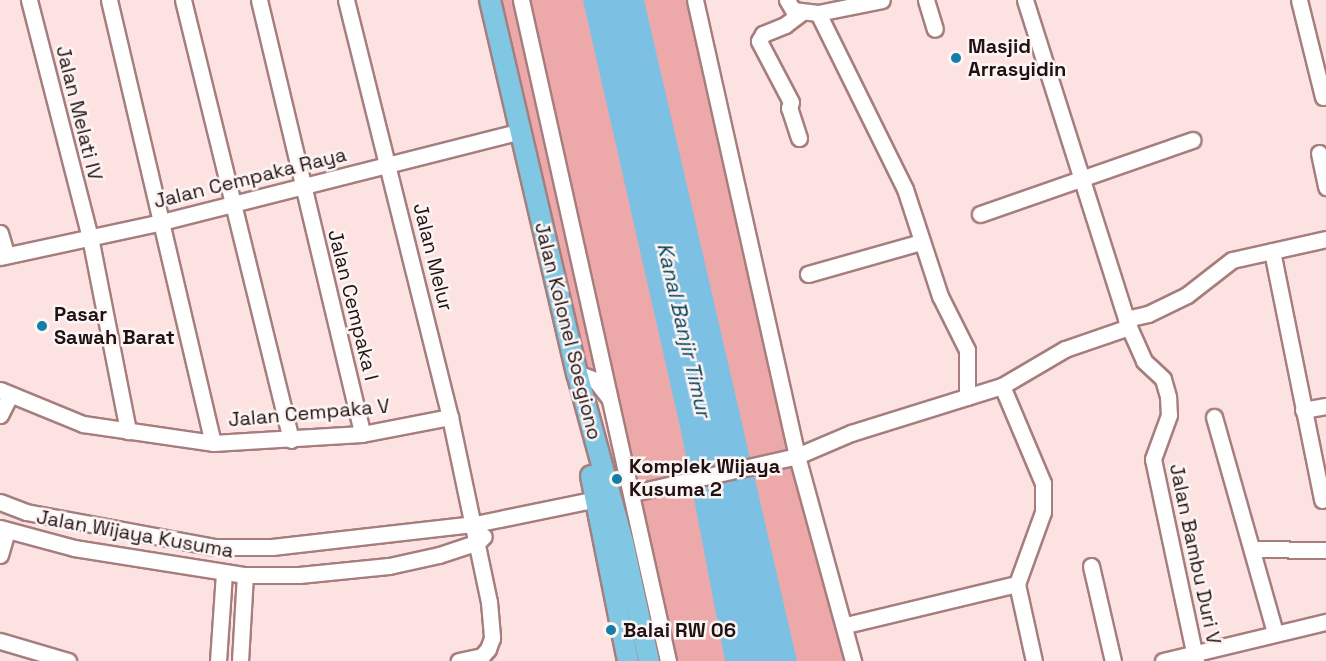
<!DOCTYPE html>
<html>
<head>
<meta charset="utf-8">
<style>
  body { margin:0 }
  #map { position:relative; width:1326px; height:661px; overflow:hidden; background:#fde2e2; font-family:"Space Grotesk",sans-serif }
  div>[style] { position:absolute }
  .green>* { inset:0; background:#eda9a9 }
  .water>* { inset:0; background:#7cc1e3 }
  .roads { filter:drop-shadow(2px 0 #a57e7d) drop-shadow(-2px 0 #a57e7d) drop-shadow(0 2px #a57e7d) drop-shadow(0 -2px #a57e7d) }
  .minor>* { height:15px; margin:-7.5px; padding:0 7.5px; transform-origin:7.5px; border-radius:7.5px; background:#fff }
  .major>* { height:20px; margin:-10px; padding:0 10px; transform-origin:10px; border-radius:10px; background:#7fc7e3 }
  .dots>* { width:16px; height:16px; translate:-50% -50%; box-sizing:border-box; border:3px solid #fdf4f4; border-radius:50% }
  span { translate:-50% -50%; white-space:nowrap; text-align:center; line-height:1.15; -webkit-text-stroke:5px #fdf4f4; paint-order:stroke }
  .poi-label { font-size:20px; color:#201212; font-weight:700 }
  .left { translate:0 -50%; text-align:left }
  .street-label { font-size:20px; color:#201212 }
  .water-label { font-size:21px; color:#06435a; font-style:italic }
</style>
</head>
<body>
<div id="map">
  <div class="green">
    <i style="clip-path:polygon(490px 0,695px 0,853px 661px,649px 661px,636px 601px,647px 553px,614px 407px,577px 373px)"></i>
  </div>
  <div class="water">
    <i style="clip-path:polygon(583px 0,644px 0,797px 661px,725px 661px,681px 431px)"></i>
  </div>
  <div class="roads">
    <div class="minor">
      <i style="left:29px;top:0;width:245px;rotate:75.6deg"></i>
      <i style="left:90px;top:237px;width:198px;rotate:78.9deg"></i>
      <i style="left:109px;top:0;width:455px;rotate:76.8deg"></i>
      <i style="left:183px;top:0;width:453px;rotate:76.2deg"></i>
      <i style="left:259px;top:0;width:446px;rotate:76.6deg"></i>
      <i style="left:346px;top:0;width:430px;rotate:76deg"></i>
      <i style="left:450px;top:417px;width:189px;rotate:78.1deg"></i>
      <i style="left:489px;top:602px;width:36px;rotate:85deg"></i>
      <i style="left:492px;top:638px;width:12px;rotate:110deg"></i>
      <i style="left:488px;top:649px;width:9px;rotate:131deg"></i>
      <i style="left:482px;top:656px;width:24px;rotate:168deg"></i>
      <i style="left:521px;top:0;width:677px;rotate:77.46deg"></i>
      <i style="left:695px;top:0;width:467px;rotate:77.4deg"></i>
      <i style="left:797px;top:456px;width:213px;rotate:74.7deg"></i>
      <i style="left:787px;top:0;width:12px;rotate:59deg"></i>
      <i style="left:793px;top:10px;width:25px;rotate:7deg"></i>
      <i style="left:818px;top:13px;width:65px;rotate:-11.5deg"></i>
      <i style="left:926px;top:0;width:30px;rotate:73deg"></i>
      <i style="left:1025px;top:0;width:343px;rotate:72.4deg"></i>
      <i style="left:1129px;top:327px;width:37px;rotate:66deg"></i>
      <i style="left:1144px;top:361px;width:26px;rotate:43deg"></i>
      <i style="left:1163px;top:379px;width:19px;rotate:74deg"></i>
      <i style="left:1168px;top:397px;width:18px;rotate:87deg"></i>
      <i style="left:1169px;top:415px;width:47px;rotate:110deg"></i>
      <i style="left:1153px;top:459px;width:207px;rotate:78deg"></i>
      <i style="left:1299px;top:0;width:100px;rotate:76.1deg"></i>
      <i style="left:818px;top:13px;width:196px;rotate:63.7deg"></i>
      <i style="left:905px;top:189px;width:113px;rotate:71.9deg"></i>
      <i style="left:940px;top:296px;width:60px;rotate:63.4deg"></i>
      <i style="left:967px;top:350px;width:47px;rotate:90deg"></i>
      <i style="left:799px;top:138px;width:32px;rotate:-108deg"></i>
      <i style="left:789px;top:108px;width:6px;rotate:-72deg"></i>
      <i style="left:791px;top:102px;width:69px;rotate:-117.7deg"></i>
      <i style="left:759px;top:41px;width:8px;rotate:-60deg"></i>
      <i style="left:763px;top:34px;width:24px;rotate:-22deg"></i>
      <i style="left:785px;top:25px;width:20px;rotate:-37deg"></i>
      <i style="left:1319px;top:153px;width:35px;rotate:78deg"></i>
      <i style="left:980px;top:214px;width:225px;rotate:-19.2deg"></i>
      <i style="left:0;top:233px;width:22px;rotate:74deg"></i>
      <i style="left:1272px;top:251px;width:254px;rotate:78.6deg"></i>
      <i style="left:0;top:257px;width:166px;rotate:-12.2deg"></i>
      <i style="left:162px;top:222px;width:358px;rotate:-14.2deg"></i>
      <i style="left:808px;top:274px;width:117px;rotate:-15.8deg"></i>
      <i style="left:1126px;top:319px;width:23px;rotate:-13deg"></i>
      <i style="left:1148px;top:314px;width:43px;rotate:-26deg"></i>
      <i style="left:1187px;top:295px;width:57px;rotate:-37.9deg"></i>
      <i style="left:1232px;top:260px;width:96px;rotate:-12.6deg"></i>
      <i style="left:577px;top:373px;width:19px;rotate:21deg"></i>
      <i style="left:595px;top:380px;width:23px;rotate:52deg"></i>
      <i style="left:1002px;top:386px;width:105px;rotate:67.1deg"></i>
      <i style="left:1043px;top:483px;width:29px;rotate:90deg"></i>
      <i style="left:1043px;top:512px;width:77px;rotate:109.9deg"></i>
      <i style="left:0;top:390px;width:90px;rotate:22.3deg"></i>
      <i style="left:83px;top:424px;width:131px;rotate:8.3deg"></i>
      <i style="left:213px;top:443px;width:149px;rotate:-3.5deg"></i>
      <i style="left:362px;top:434px;width:90px;rotate:-10.9deg"></i>
      <i style="left:1303px;top:410px;width:23px;rotate:-10deg"></i>
      <i style="left:0;top:415px;width:22px;rotate:-63deg"></i>
      <i style="left:1214px;top:417px;width:224px;rotate:74.2deg"></i>
      <i style="left:633px;top:493px;width:168px;rotate:-12.7deg"></i>
      <i style="left:797px;top:456px;width:59px;rotate:-23.1deg"></i>
      <i style="left:851px;top:433px;width:158px;rotate:-17.3deg"></i>
      <i style="left:1002px;top:386px;width:73px;rotate:-30.4deg"></i>
      <i style="left:1065px;top:349px;width:68px;rotate:-19deg"></i>
      <i style="left:0;top:502px;width:28px;rotate:21deg"></i>
      <i style="left:26px;top:512px;width:191px;rotate:10.5deg"></i>
      <i style="left:214px;top:547px;width:58px"></i>
      <i style="left:272px;top:547px;width:204px;rotate:-6.5deg"></i>
      <i style="left:475px;top:524px;width:125px;rotate:-11.6deg"></i>
      <i style="left:0;top:528px;width:77px;rotate:15.1deg"></i>
      <i style="left:74px;top:548px;width:173px;rotate:9deg"></i>
      <i style="left:245px;top:575px;width:54px"></i>
      <i style="left:299px;top:575px;width:90px;rotate:-5.7deg"></i>
      <i style="left:389px;top:566px;width:51px;rotate:-12.4deg"></i>
      <i style="left:439px;top:555px;width:41px;rotate:-18.4deg"></i>
      <i style="left:478px;top:542px;width:8px;rotate:-45deg"></i>
      <i style="left:1252px;top:549px;width:74px;rotate:0.8deg"></i>
      <i style="left:0;top:555px;width:25px;rotate:-74deg"></i>
      <i style="left:1091px;top:566px;width:98px;rotate:77deg"></i>
      <i style="left:1017px;top:584px;width:79px;rotate:77.6deg"></i>
      <i style="left:846px;top:625px;width:176px;rotate:-13.5deg"></i>
      <i style="left:0;top:641px;width:71px;rotate:16.4deg"></i>
      <i style="left:218px;top:661px;width:87px;rotate:-86.1deg"></i>
      <i style="left:240px;top:661px;width:86px;rotate:-86.7deg"></i>
      <i style="left:1163px;top:661px;width:168px;rotate:-13.5deg"></i>
    </div>
    <div class="major">
      <i style="left:490px;top:0;width:383px;rotate:76.9deg"></i>
      <i style="left:577px;top:373px;width:175px;rotate:74.8deg"></i>
      <i style="left:623px;top:542px;width:122px;rotate:77.7deg"></i>
      <i style="left:591px;top:476px;width:189px;rotate:78.7deg"></i>
    </div>
  </div>
  <div class="dots">
    <i style="left:956px;top:58px;background:#137fa8"></i>
    <i style="left:42px;top:326px;background:#137fa8"></i>
    <i style="left:617px;top:479px;background:#137fa8"></i>
    <i style="left:611px;top:630px;background:#137fa8"></i>
  </div>
  <div class="poi-label">
    <span class="left" style="left:968px;top:58px">Masjid<br>Arrasyidin</span>
    <span class="left" style="left:54px;top:326px">Pasar<br>Sawah Barat</span>
    <span class="left" style="left:629px;top:478px">Komplek Wijaya<br>Kusuma 2</span>
    <span class="left" style="left:623px;top:630px">Balai RW 06</span>
  </div>
  <div class="street-label">
    <span style="left:79px;top:113px;rotate:76deg">Jalan Melati IV</span>
    <span style="left:250px;top:178px;rotate:-14deg">Jalan Cempaka Raya</span>
    <span style="left:433px;top:257px;rotate:76deg">Jalan Melur</span>
    <span style="left:353px;top:305px;rotate:76deg">Jalan Cempaka I</span>
    <span style="left:568px;top:331px;rotate:76deg">Jalan Kolonel Soegiono</span>
    <span style="left:309px;top:413px;rotate:-5deg">Jalan Cempaka V</span>
    <span style="left:135px;top:534px;rotate:10deg">Jalan Wijaya Kusuma</span>
    <span style="left:1195px;top:554px;rotate:78deg">Jalan Bambu Duri V</span>
  </div>
  <div class="water-label">
    <span style="left:684px;top:330px;rotate:77deg">Kanal Banjir Timur</span>
  </div>
</div>
</body>
</html>
